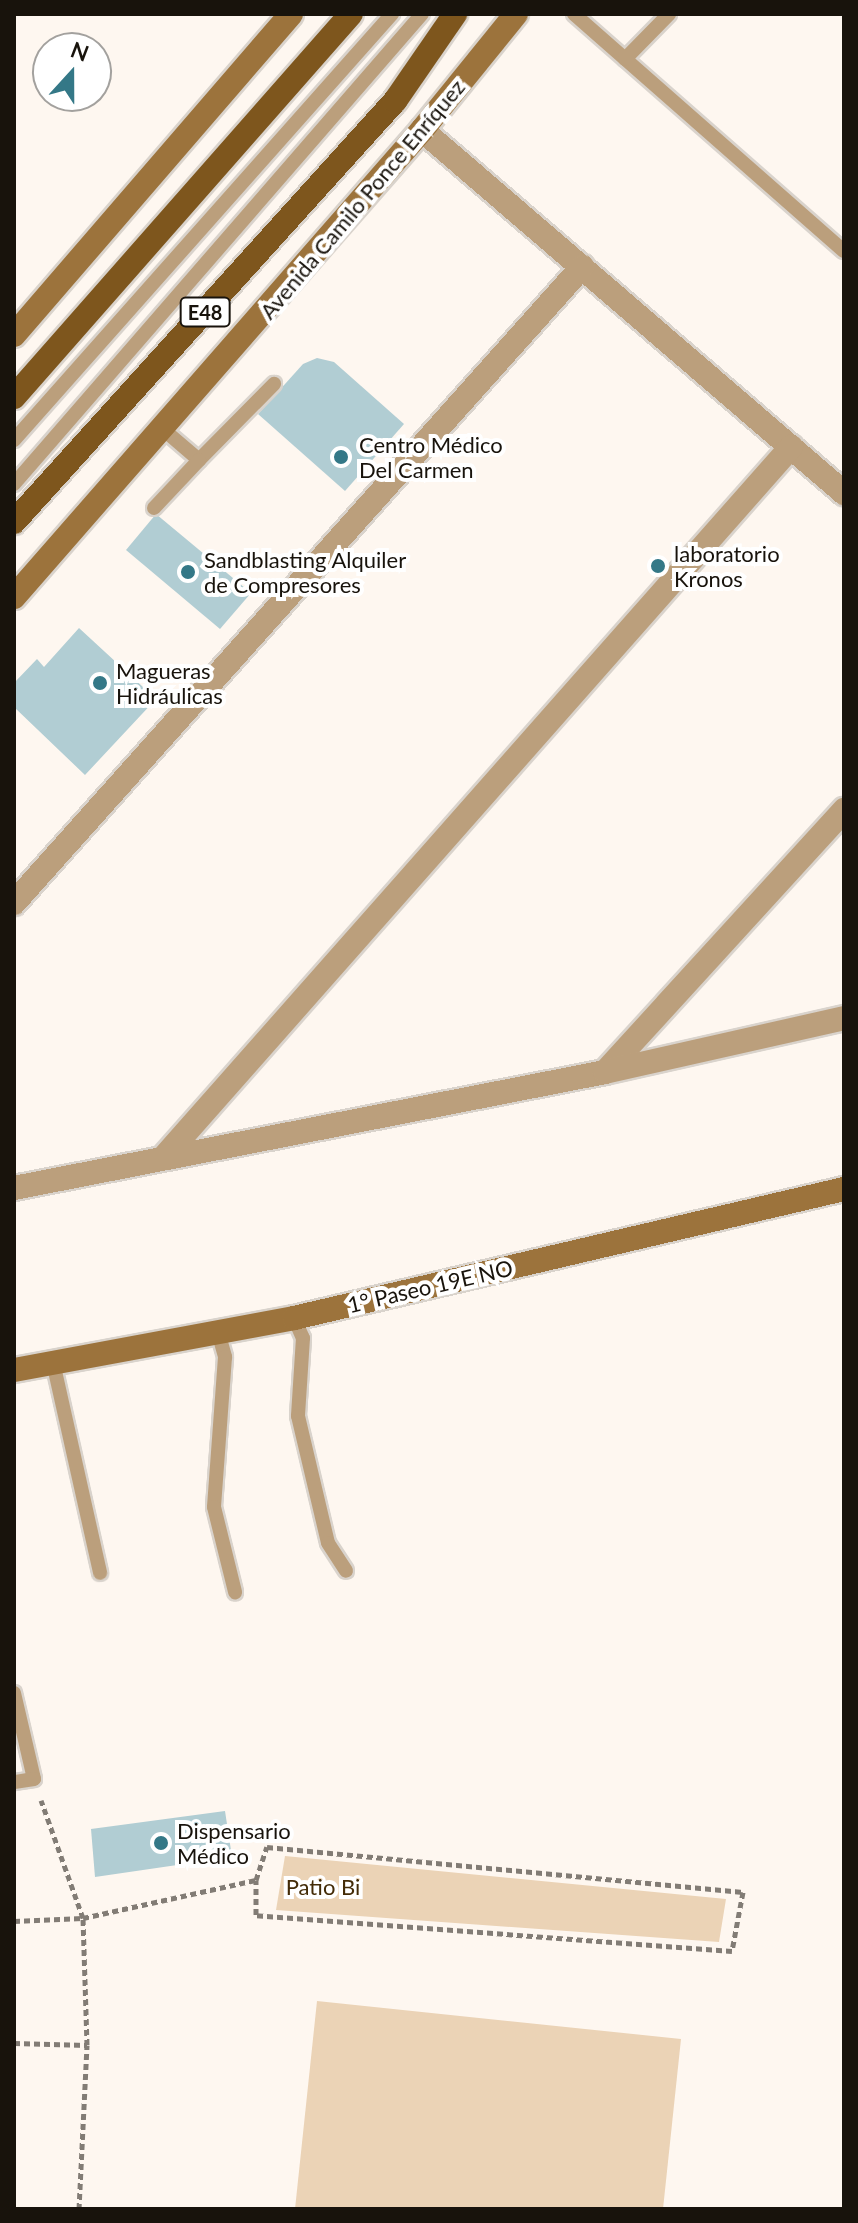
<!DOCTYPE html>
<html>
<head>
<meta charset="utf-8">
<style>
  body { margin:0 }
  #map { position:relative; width:858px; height:2223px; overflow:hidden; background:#fef7f0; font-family:Lato,sans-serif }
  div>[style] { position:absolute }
  .green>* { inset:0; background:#ebd3b6 }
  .building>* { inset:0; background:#b1cdd3 }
  .path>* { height:5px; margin-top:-2.5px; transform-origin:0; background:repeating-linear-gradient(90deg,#827c75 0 6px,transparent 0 10px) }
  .roads { filter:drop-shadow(2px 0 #d9d3cc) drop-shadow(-2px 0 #d9d3cc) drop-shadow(0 2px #d9d3cc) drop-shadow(0 -2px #d9d3cc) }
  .lane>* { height:14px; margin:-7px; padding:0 7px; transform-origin:7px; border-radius:7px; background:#bb9f7c }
  .street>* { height:24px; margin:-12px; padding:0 12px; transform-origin:12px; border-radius:12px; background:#bb9f7c }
  .secondary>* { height:24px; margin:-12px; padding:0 12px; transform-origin:12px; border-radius:12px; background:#9c733c }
  .primary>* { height:24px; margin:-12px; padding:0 12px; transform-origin:12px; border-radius:12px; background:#7e561d }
  .dots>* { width:22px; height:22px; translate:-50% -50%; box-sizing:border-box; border:4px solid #fff; border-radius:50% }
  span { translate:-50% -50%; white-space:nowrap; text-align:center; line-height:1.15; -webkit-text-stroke:8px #fff; paint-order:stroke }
  .shield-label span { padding:2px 6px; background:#fff; border:2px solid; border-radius:6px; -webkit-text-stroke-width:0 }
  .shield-label { font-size:20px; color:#18130c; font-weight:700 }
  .street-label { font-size:22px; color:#18130c }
  .poi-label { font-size:22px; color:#18130c }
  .left { translate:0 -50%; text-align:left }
  .park-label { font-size:22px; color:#432b07 }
  .frame { position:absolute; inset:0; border:16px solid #18130c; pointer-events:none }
  .north { position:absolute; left:32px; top:32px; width:80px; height:80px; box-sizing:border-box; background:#fff; border:2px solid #a3a19e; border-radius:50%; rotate:21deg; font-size:22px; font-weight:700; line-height:32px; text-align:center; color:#18130c }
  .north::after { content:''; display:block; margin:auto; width:28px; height:36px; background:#347887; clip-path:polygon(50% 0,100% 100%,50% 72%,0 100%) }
</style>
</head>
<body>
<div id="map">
  <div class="green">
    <i style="clip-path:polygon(285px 1856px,726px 1899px,719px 1942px,276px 1910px)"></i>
    <i style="clip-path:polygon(317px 2001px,681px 2039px,663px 2209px,295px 2209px)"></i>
  </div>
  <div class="building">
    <i style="clip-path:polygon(317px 358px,334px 362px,404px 424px,345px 491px,258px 414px,303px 364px)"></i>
    <i style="clip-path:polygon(156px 514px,251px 593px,220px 629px,126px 550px)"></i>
    <i style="clip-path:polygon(79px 628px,156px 699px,85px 775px,14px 707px,14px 683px,37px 659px,44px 667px)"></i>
    <i style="clip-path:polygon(225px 1811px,232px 1857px,95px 1877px,91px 1829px)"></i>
  </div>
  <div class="path">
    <i style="left:14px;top:1921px;width:69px;rotate:-2.5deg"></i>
    <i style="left:83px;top:1918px;width:125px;rotate:-109.6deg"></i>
    <i style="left:14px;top:2043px;width:73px;rotate:1.6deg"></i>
    <i style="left:79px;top:2209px;width:164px;rotate:-87.2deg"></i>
    <i style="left:87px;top:2045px;width:127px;rotate:-91.8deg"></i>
    <i style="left:83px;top:1918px;width:177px;rotate:-12.4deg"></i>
    <i style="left:256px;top:1880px;width:35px;rotate:-72deg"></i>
    <i style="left:267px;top:1847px;width:478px;rotate:5.4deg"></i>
    <i style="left:743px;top:1892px;width:60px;rotate:100.6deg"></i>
    <i style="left:732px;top:1951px;width:477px;rotate:-175.7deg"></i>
    <i style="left:256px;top:1915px;width:35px;rotate:-90deg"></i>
  </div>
  <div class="roads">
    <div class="lane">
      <i style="left:574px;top:14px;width:359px;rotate:41.3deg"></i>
      <i style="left:625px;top:59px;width:63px;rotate:-45.6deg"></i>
      <i style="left:164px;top:430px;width:46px;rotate:40.6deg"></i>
      <i style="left:199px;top:460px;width:107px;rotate:-45.4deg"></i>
      <i style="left:14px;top:440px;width:570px;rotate:-48.42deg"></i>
      <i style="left:14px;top:484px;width:622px;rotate:-49.04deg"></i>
      <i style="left:154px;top:508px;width:66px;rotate:-46.8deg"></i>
      <i style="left:294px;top:1318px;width:22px;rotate:66deg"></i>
      <i style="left:303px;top:1338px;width:78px;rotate:93.7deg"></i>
      <i style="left:298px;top:1416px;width:130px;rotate:76.7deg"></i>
      <i style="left:328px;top:1543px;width:33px;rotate:57deg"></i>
      <i style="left:218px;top:1332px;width:26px;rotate:74deg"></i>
      <i style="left:225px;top:1357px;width:150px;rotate:94.2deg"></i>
      <i style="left:214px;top:1507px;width:88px;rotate:76.1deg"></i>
      <i style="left:53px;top:1362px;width:216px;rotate:77.4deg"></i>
      <i style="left:14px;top:1693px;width:88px;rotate:76.9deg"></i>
      <i style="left:34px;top:1779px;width:20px;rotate:171deg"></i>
    </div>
    <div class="street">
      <i style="left:422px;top:130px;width:557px;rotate:40.7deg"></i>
      <i style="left:14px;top:903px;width:853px;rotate:-48.23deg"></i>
      <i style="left:605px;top:1072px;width:355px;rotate:-47.6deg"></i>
      <i style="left:165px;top:1156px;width:946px;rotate:-48.56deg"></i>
      <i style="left:14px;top:1188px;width:602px;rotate:-11.1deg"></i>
      <i style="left:605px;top:1072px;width:245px;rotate:-12.7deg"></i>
    </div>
    <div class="secondary">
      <i style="left:14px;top:335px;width:424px;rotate:-49.2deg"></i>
      <i style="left:14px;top:597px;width:620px;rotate:-48.86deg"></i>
      <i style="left:422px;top:130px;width:149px;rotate:-51deg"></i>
      <i style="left:14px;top:1370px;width:285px;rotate:-10.5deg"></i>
      <i style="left:294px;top:1318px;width:565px;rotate:-13.2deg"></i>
    </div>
    <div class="primary">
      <i style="left:14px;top:397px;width:510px;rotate:-48.66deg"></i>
      <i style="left:14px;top:522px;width:568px;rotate:-47.86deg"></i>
      <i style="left:395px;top:101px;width:106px;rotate:-55.4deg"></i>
    </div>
  </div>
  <div class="dots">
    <i style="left:341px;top:457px;background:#347887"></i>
    <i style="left:658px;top:566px;background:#347887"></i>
    <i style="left:188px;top:572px;background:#347887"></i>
    <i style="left:100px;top:683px;background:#347887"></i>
    <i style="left:161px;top:1843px;background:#347887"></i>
  </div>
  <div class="shield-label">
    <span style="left:205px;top:312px">E48</span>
  </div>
  <div class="street-label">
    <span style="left:362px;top:199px;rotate:-50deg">Avenida Camilo Ponce Enríquez</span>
    <span style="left:430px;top:1286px;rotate:-13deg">1° Paseo 19E NO</span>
  </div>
  <div class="poi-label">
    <span class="left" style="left:359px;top:457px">Centro Médico<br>Del Carmen</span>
    <span class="left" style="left:674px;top:566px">laboratorio<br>Kronos</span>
    <span class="left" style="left:204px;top:572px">Sandblasting Alquiler<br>de Compresores</span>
    <span class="left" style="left:116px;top:683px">Magueras<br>Hidráulicas</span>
    <span class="left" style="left:177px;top:1843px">Dispensario<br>Médico</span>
  </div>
  <div class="park-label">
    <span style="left:323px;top:1887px">Patio Bi</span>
  </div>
  <div class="frame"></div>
  <div class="north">N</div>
</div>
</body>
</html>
